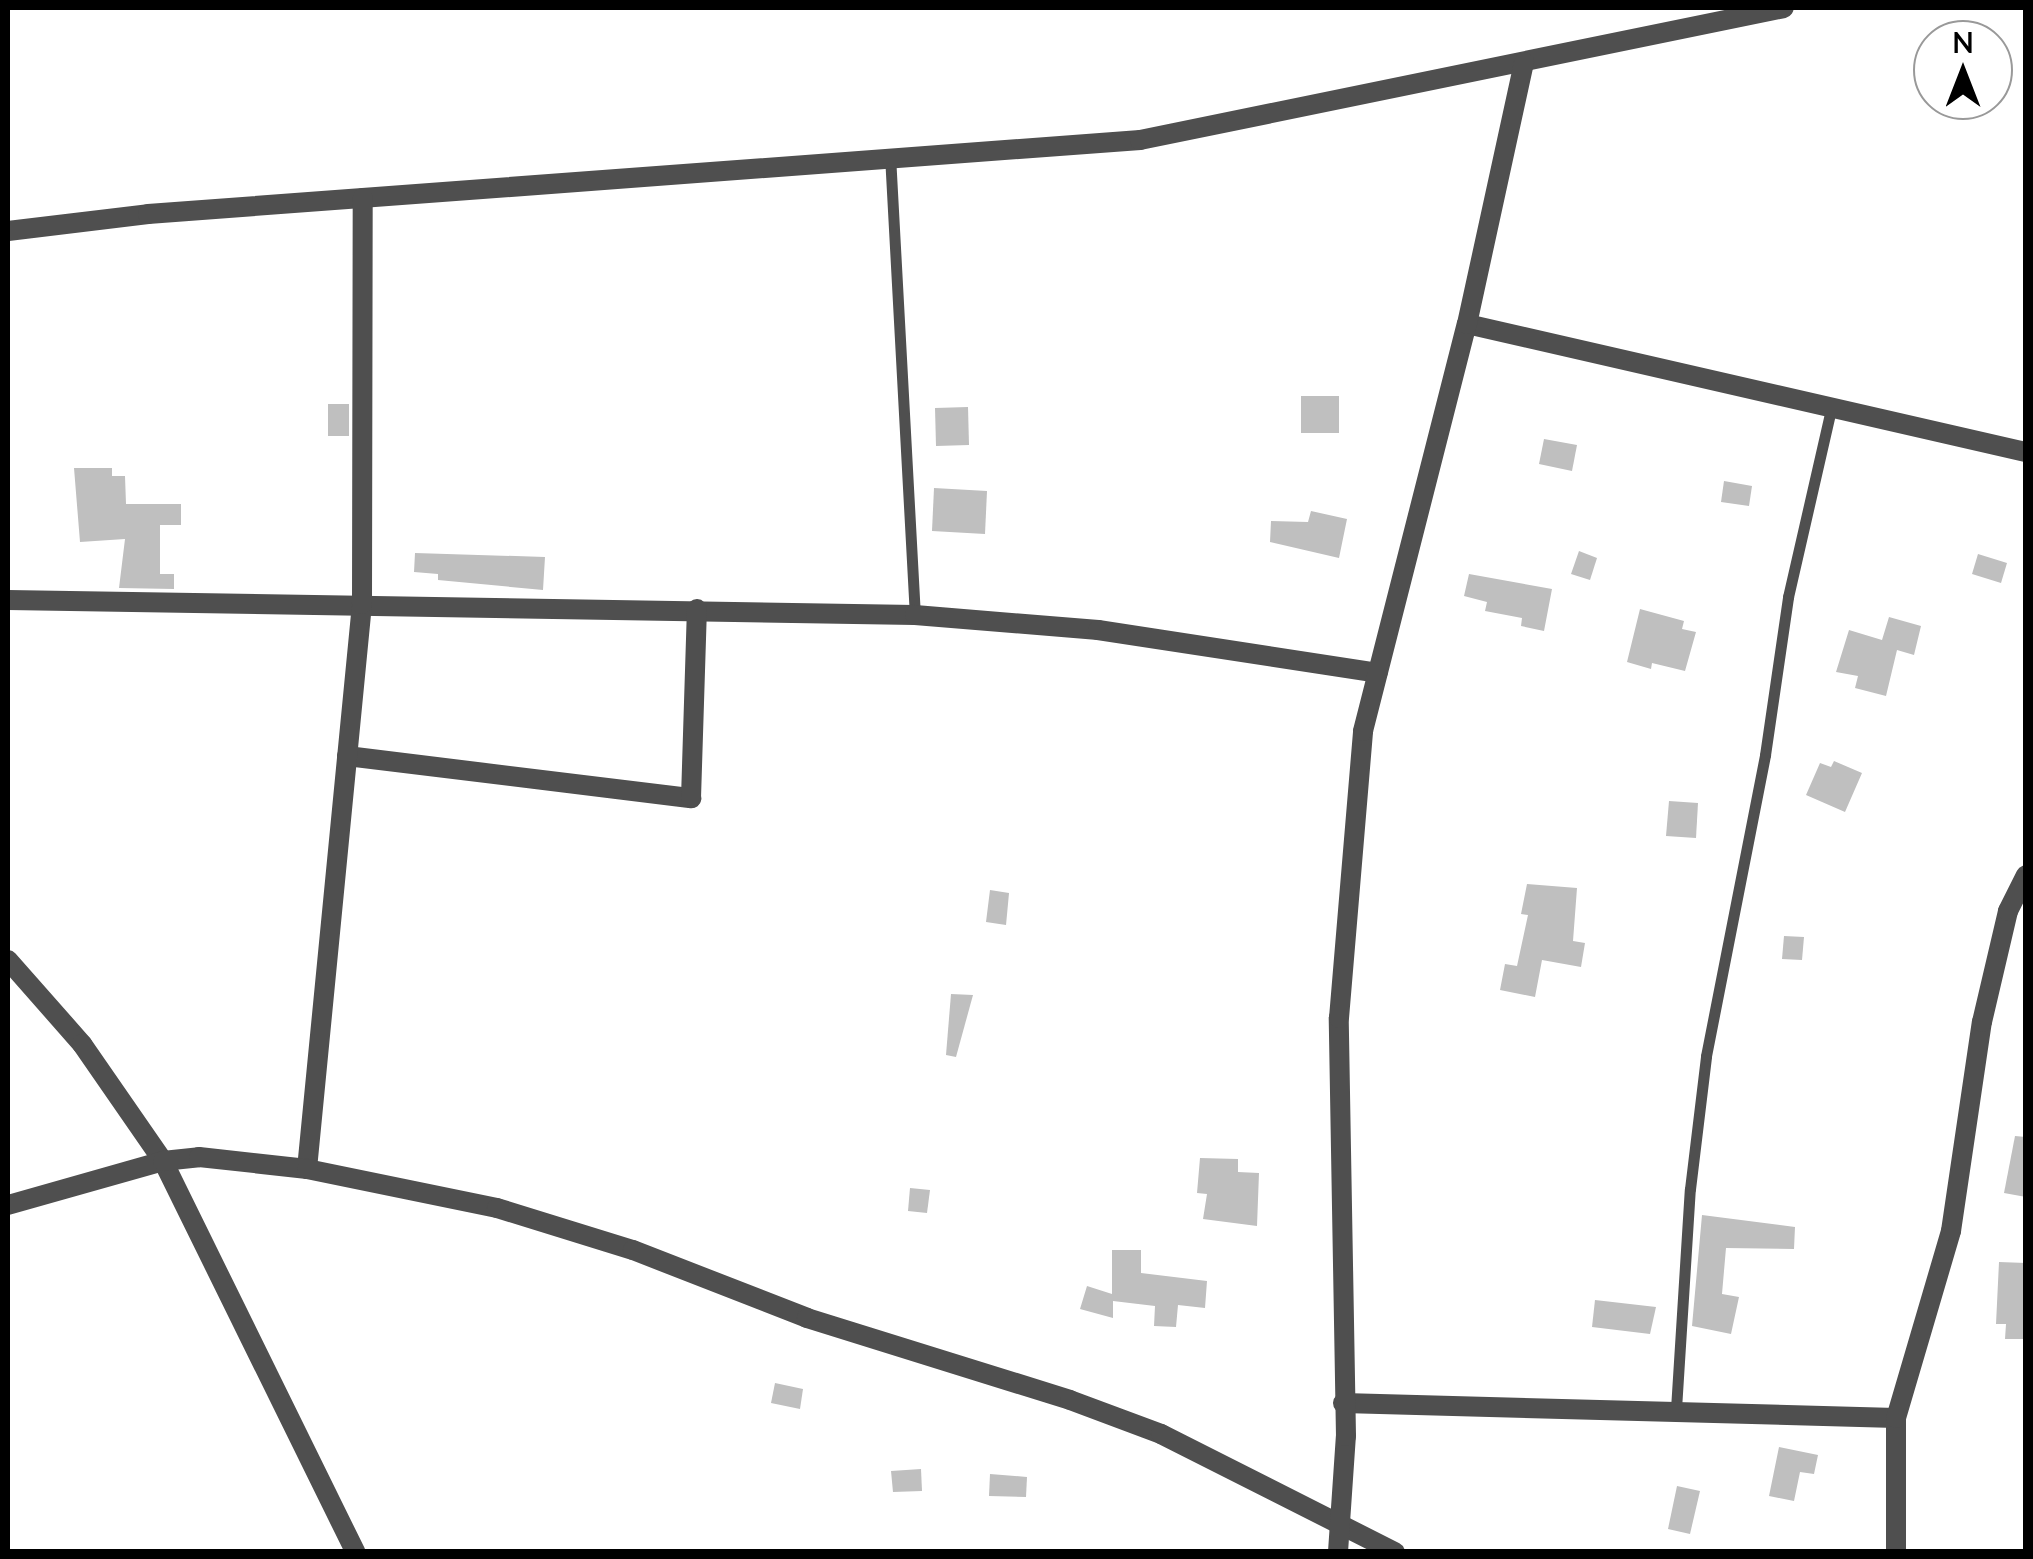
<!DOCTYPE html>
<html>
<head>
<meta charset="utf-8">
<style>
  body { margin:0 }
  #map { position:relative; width:2033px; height:1559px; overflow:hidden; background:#fff; font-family:Lato,sans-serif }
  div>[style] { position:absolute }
  .building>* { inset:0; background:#bfbfbf }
  .service>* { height:11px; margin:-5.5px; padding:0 5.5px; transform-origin:5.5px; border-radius:5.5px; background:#4f4f4f }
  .minor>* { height:20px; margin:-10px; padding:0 10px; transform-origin:10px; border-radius:10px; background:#4f4f4f }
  span { translate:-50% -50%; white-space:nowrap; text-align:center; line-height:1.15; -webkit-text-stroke:9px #fff; paint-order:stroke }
  .frame { position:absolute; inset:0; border:10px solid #000; pointer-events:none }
  .north { position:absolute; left:1913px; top:20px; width:100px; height:100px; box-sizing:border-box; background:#fff; border:2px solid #999; border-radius:50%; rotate:0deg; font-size:28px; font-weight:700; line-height:40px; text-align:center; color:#000 }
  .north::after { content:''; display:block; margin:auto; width:35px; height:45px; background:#000; clip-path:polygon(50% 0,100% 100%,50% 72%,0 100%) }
</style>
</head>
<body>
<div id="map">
  <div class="building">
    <i style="clip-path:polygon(1301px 396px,1339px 396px,1339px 433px,1301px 433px)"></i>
    <i style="clip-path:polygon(328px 404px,349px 404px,349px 436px,328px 436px)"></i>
    <i style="clip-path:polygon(968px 407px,969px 445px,936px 446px,935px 408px)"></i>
    <i style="clip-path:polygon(1544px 439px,1577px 445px,1572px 471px,1539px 464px)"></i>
    <i style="clip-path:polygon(74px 468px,112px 468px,112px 476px,125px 476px,126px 504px,181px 504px,181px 525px,160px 525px,160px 574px,174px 574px,174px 589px,119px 588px,125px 539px,80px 542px)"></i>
    <i style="clip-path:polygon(1724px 481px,1752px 486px,1749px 506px,1721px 502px)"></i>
    <i style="clip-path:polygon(934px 488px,987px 491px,985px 534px,932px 531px)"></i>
    <i style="clip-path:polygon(1311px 511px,1347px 519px,1339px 558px,1270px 542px,1271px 521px,1308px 522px)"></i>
    <i style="clip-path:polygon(1579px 551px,1597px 558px,1590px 580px,1571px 574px)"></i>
    <i style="clip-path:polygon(415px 553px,545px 557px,543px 590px,438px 580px,438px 574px,414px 572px)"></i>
    <i style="clip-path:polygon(1978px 554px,2007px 563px,2001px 583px,1972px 574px)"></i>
    <i style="clip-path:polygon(1469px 574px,1552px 589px,1544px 631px,1521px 626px,1522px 618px,1485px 611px,1487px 602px,1464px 596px)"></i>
    <i style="clip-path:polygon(1640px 609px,1684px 621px,1682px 629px,1696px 632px,1685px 671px,1652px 663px,1651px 669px,1627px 662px)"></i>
    <i style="clip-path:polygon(1889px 617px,1921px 626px,1914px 655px,1897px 650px,1886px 696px,1855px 688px,1858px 676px,1836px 672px,1849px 630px,1882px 640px)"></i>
    <i style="clip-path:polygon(1834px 761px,1862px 773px,1845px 812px,1806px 795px,1820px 763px,1831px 767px)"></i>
    <i style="clip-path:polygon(1669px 801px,1698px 803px,1696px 838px,1666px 836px)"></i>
    <i style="clip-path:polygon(1527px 884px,1577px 888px,1573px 941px,1585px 943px,1581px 967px,1542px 960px,1535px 997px,1500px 990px,1505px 964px,1517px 966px,1528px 915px,1521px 914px)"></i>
    <i style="clip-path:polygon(990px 890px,1009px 893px,1006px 925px,986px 922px)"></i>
    <i style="clip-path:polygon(1784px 936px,1804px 937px,1802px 960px,1782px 959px)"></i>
    <i style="clip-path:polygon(951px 994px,973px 995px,956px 1057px,946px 1055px)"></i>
    <i style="clip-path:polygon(2015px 1136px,2026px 1137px,2026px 1197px,2004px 1193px)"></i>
    <i style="clip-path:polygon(1200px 1158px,1238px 1159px,1238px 1172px,1259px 1173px,1257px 1226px,1203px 1219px,1207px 1194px,1197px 1193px)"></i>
    <i style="clip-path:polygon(910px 1188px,930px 1190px,927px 1213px,908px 1211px)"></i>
    <i style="clip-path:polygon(1702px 1215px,1795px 1227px,1794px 1249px,1726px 1248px,1722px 1294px,1739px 1297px,1731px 1334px,1692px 1326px)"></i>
    <i style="clip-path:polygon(1112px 1250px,1141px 1250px,1141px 1273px,1207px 1281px,1205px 1308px,1178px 1305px,1176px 1327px,1154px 1326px,1155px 1306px,1113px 1301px,1113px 1318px,1080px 1309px,1087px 1286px,1112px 1294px)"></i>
    <i style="clip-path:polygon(1999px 1262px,2026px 1263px,2026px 1339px,2005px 1339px,2006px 1324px,1996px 1324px)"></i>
    <i style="clip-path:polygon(1595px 1300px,1656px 1307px,1650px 1334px,1592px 1327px)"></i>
    <i style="clip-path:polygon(775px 1383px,803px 1389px,800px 1409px,771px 1403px)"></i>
    <i style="clip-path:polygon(1779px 1447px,1818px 1455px,1814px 1474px,1800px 1472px,1794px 1501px,1769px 1496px)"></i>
    <i style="clip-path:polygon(921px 1469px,922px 1491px,893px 1492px,891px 1471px)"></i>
    <i style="clip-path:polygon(990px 1474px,1027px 1477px,1026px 1497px,989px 1496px)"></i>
    <i style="clip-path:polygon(1677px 1486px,1700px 1491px,1690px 1534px,1668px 1529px)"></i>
  </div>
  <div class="service">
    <i style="left:890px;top:155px;width:461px;rotate:86.9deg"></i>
    <i style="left:1676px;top:1409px;width:220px;rotate:-86.4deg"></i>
    <i style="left:1690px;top:1189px;width:134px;rotate:-83.1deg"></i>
    <i style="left:1706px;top:1056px;width:307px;rotate:-78.9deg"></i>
    <i style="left:1765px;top:755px;width:160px;rotate:-81.7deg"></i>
    <i style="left:1788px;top:597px;width:192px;rotate:-77.1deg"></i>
  </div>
  <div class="minor">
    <i style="left:8px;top:231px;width:141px;rotate:-6.9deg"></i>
    <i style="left:148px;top:214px;width:995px;rotate:-4.27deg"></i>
    <i style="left:1140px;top:140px;width:657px;rotate:-11.58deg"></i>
    <i style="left:1467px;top:324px;width:573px;rotate:12.9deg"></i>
    <i style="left:8px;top:600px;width:907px;rotate:0.95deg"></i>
    <i style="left:915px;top:615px;width:184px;rotate:4.7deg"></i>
    <i style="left:1098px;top:630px;width:283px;rotate:8.7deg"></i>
    <i style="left:347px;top:756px;width:347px;rotate:7deg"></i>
    <i style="left:691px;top:798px;width:189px;rotate:-88.2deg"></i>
    <i style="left:8px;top:960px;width:112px;rotate:48.6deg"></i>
    <i style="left:82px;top:1044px;width:142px;rotate:55.3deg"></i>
    <i style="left:163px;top:1161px;width:436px;rotate:63.8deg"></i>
    <i style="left:307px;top:1169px;width:568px;rotate:-84.44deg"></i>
    <i style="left:362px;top:604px;width:406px;rotate:-89.9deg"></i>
    <i style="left:8px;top:1205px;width:161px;rotate:-15.8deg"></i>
    <i style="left:163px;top:1161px;width:36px;rotate:-6deg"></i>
    <i style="left:199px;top:1157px;width:109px;rotate:6.3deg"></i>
    <i style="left:307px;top:1169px;width:194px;rotate:11.6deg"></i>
    <i style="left:497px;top:1208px;width:142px;rotate:17.2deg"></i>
    <i style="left:633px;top:1250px;width:187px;rotate:21.3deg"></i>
    <i style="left:807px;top:1318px;width:275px;rotate:17.3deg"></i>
    <i style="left:1070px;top:1400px;width:97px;rotate:20.5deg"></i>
    <i style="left:1161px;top:1434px;width:262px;rotate:26.8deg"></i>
    <i style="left:1343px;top:1403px;width:553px;rotate:1.55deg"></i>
    <i style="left:1338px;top:1552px;width:116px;rotate:-86.1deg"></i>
    <i style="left:1346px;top:1436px;width:418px;rotate:-91deg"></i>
    <i style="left:1339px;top:1018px;width:288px;rotate:-85.2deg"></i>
    <i style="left:1363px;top:731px;width:420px;rotate:-75.7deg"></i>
    <i style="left:1467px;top:324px;width:268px;rotate:-77.7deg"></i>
    <i style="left:1896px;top:1552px;width:134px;rotate:-90deg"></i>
    <i style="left:1896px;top:1418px;width:195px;rotate:-73.6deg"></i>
    <i style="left:1951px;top:1231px;width:211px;rotate:-81.6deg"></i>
    <i style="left:1982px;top:1022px;width:114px;rotate:-76.8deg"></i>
    <i style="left:2008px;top:911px;width:40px;rotate:-63.4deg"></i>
  </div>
  <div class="frame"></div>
  <div class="north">N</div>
</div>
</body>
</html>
